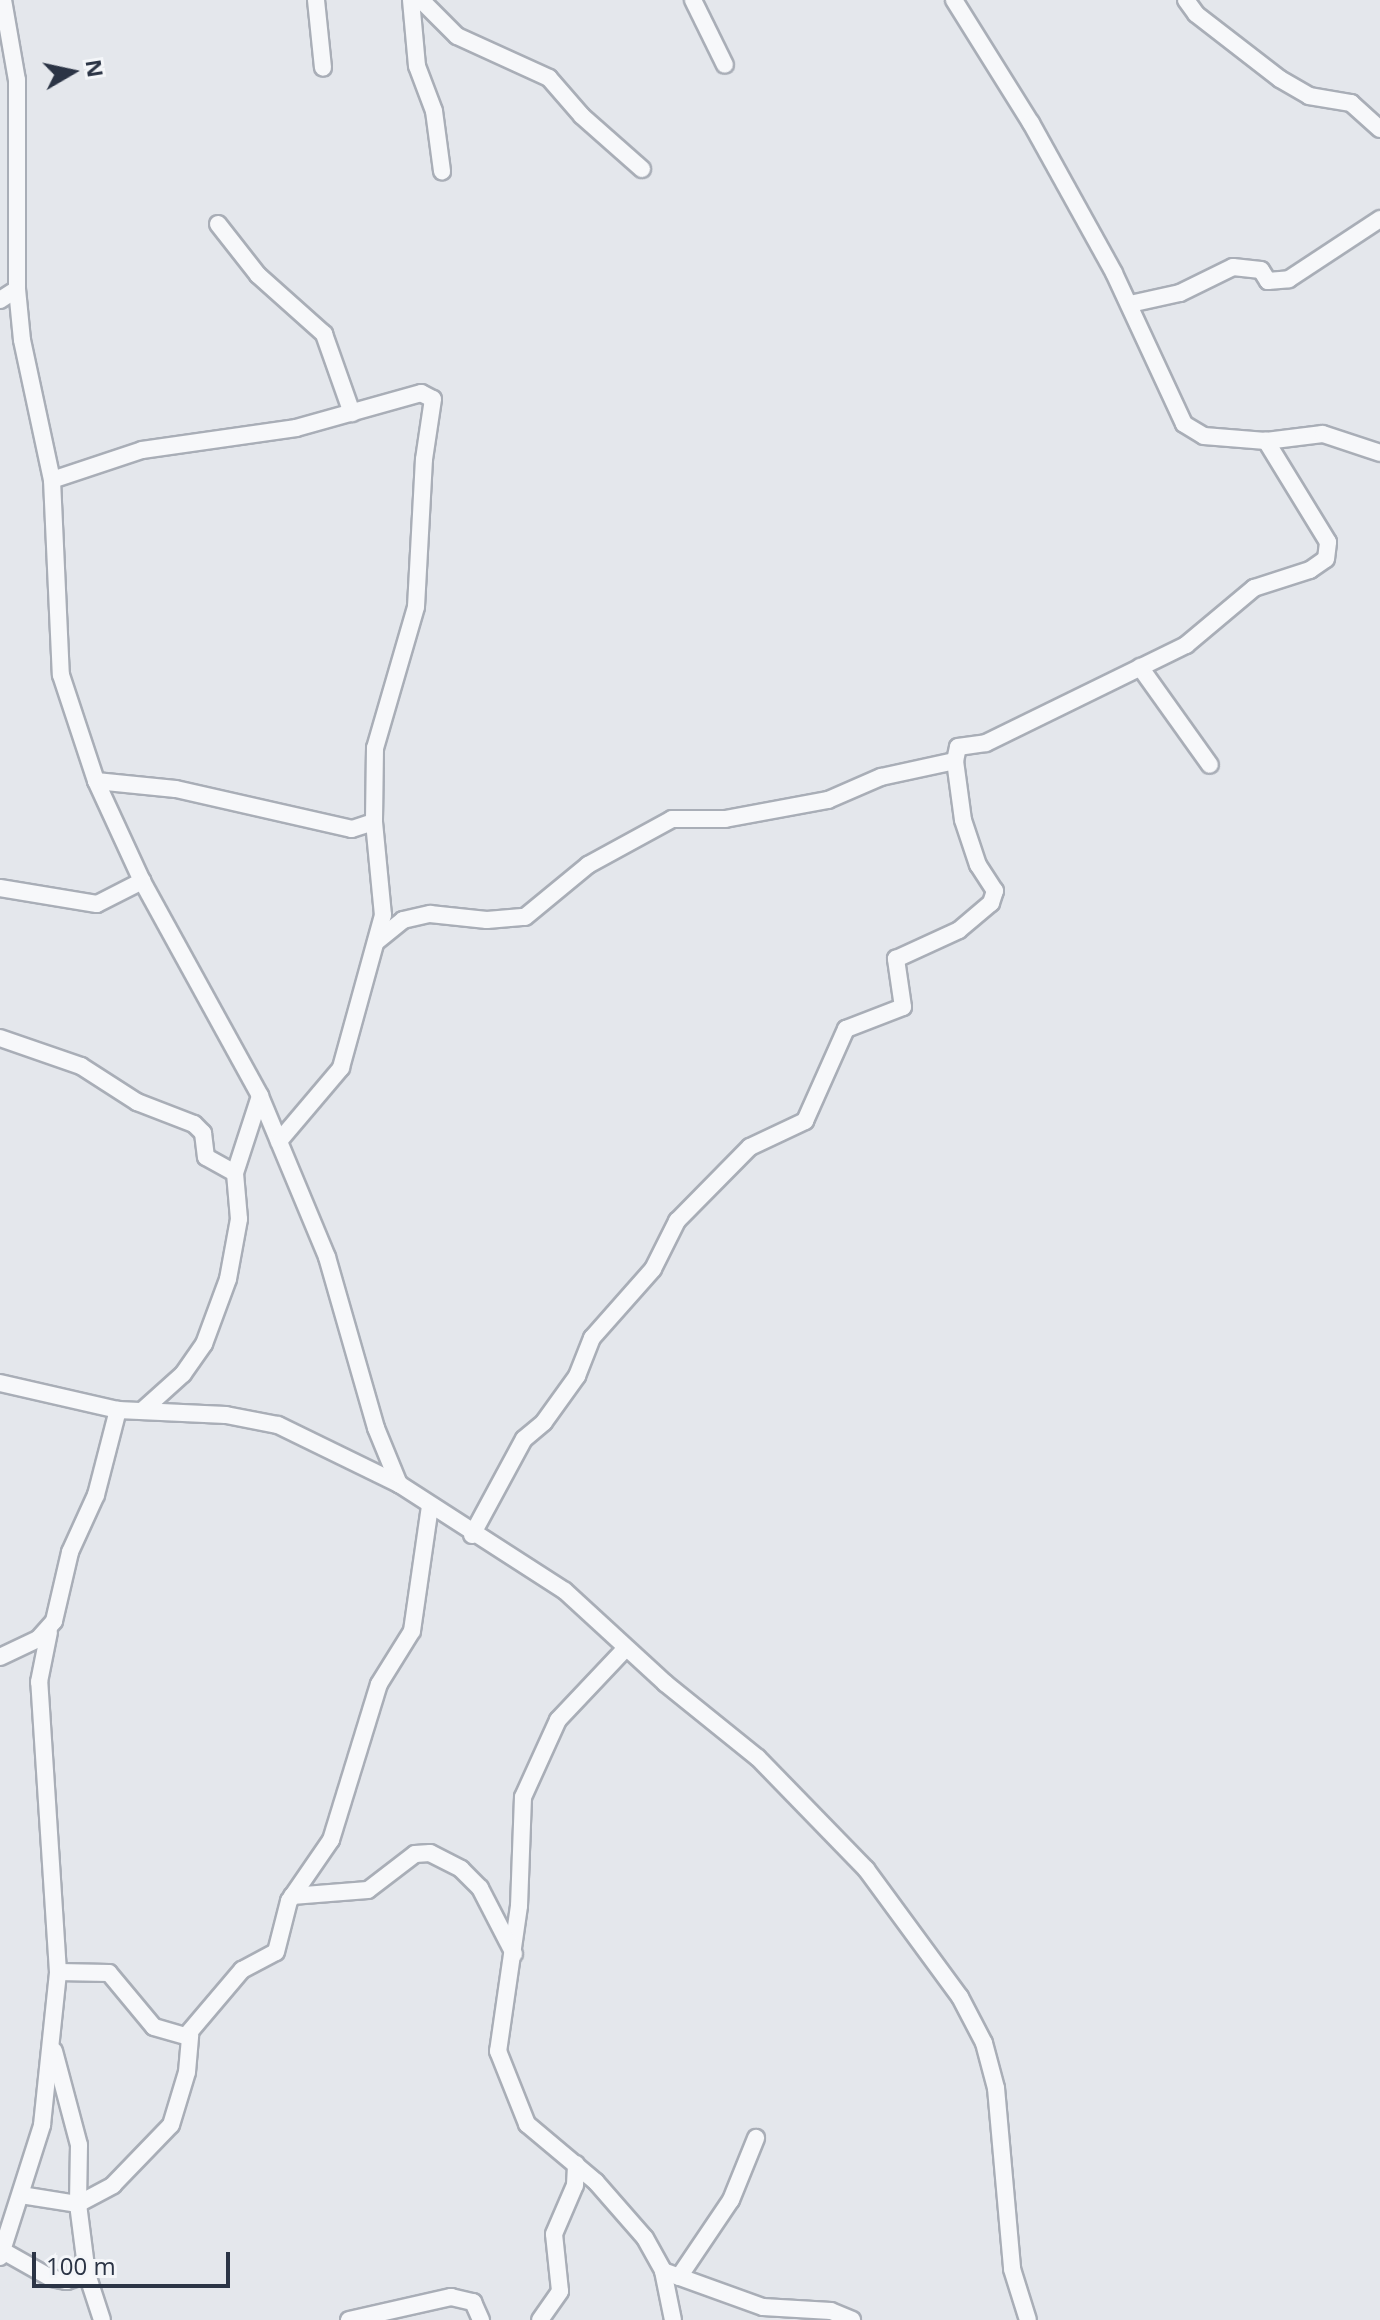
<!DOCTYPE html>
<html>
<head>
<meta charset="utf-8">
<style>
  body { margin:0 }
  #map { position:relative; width:1380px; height:2320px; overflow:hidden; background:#e4e7ec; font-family:"Open Sans",sans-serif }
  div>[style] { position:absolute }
  .roads { filter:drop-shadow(2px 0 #a9aeb7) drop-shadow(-2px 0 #a9aeb7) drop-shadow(0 2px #a9aeb7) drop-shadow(0 -2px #a9aeb7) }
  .minor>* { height:16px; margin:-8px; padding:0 8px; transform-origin:8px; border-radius:8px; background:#f7f8fa }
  span { translate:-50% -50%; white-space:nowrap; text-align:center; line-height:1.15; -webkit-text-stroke:6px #f4f6f9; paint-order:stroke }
  .north { position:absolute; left:32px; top:32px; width:80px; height:80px; -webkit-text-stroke:6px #f4f6f9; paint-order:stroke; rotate:81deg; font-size:22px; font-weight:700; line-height:32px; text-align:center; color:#2b3445 }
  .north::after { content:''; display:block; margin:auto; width:28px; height:36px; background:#2b3445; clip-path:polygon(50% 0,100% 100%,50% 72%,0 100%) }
  .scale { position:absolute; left:32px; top:2252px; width:198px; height:36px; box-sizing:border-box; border:4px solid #2b3445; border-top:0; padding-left:10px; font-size:24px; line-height:28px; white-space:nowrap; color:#2b3445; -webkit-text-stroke:6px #f4f6f9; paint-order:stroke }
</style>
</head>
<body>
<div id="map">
  <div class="roads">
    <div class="minor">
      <i style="left:3px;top:0;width:81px;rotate:80.1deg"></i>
      <i style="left:17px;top:80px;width:209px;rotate:90deg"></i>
      <i style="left:17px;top:289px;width:51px;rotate:84.4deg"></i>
      <i style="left:22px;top:340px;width:143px;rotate:77.9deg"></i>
      <i style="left:52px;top:480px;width:195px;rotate:87.4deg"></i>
      <i style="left:61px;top:675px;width:112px;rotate:71.7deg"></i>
      <i style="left:96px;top:781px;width:110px;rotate:65.3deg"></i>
      <i style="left:142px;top:881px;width:245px;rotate:61.2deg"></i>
      <i style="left:260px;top:1096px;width:174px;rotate:67.4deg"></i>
      <i style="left:327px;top:1257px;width:178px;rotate:74deg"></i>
      <i style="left:376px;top:1428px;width:61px;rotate:67.7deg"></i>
      <i style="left:399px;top:1484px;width:197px;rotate:32.8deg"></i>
      <i style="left:565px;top:1591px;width:136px;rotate:42.6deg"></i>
      <i style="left:665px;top:1683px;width:119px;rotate:38.9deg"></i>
      <i style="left:758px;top:1758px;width:155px;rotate:45.8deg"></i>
      <i style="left:866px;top:1869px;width:159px;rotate:53.7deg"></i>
      <i style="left:960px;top:1997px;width:52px;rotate:62.4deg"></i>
      <i style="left:984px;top:2043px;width:47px;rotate:75.1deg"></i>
      <i style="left:996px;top:2088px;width:182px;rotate:84.9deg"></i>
      <i style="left:1012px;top:2269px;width:53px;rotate:72.6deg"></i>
      <i style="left:316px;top:0;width:68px;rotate:84.1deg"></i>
      <i style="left:411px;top:0;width:66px;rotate:84.8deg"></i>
      <i style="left:417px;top:66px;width:48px;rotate:69.3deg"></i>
      <i style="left:434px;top:111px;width:61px;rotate:82.4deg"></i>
      <i style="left:421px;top:0;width:51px;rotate:45deg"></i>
      <i style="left:457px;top:36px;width:101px;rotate:24.5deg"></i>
      <i style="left:549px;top:78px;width:50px;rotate:49deg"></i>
      <i style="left:582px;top:116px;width:80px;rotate:41.5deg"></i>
      <i style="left:693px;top:0;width:72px;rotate:63.8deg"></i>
      <i style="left:954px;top:0;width:145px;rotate:58deg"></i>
      <i style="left:1031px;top:123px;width:171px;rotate:61deg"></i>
      <i style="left:1114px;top:273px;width:166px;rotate:65.1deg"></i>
      <i style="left:1184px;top:424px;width:23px;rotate:31deg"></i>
      <i style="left:1204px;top:436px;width:62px;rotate:4.6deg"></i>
      <i style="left:1266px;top:441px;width:57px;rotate:-7deg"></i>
      <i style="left:1323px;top:434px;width:60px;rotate:18.4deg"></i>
      <i style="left:1186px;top:0;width:17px;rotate:54deg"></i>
      <i style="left:1196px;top:14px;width:106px;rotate:37.7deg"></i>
      <i style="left:1280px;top:79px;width:34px;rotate:30deg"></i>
      <i style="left:1309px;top:96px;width:43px;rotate:9.5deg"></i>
      <i style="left:1351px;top:103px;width:39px;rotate:42deg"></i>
      <i style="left:218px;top:224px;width:65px;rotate:51.9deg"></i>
      <i style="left:258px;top:275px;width:89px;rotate:41.8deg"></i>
      <i style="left:324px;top:334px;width:84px;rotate:70.5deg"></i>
      <i style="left:0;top:300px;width:20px;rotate:-33deg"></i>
      <i style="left:1130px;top:304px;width:51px;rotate:-12.4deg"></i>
      <i style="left:1180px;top:293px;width:59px;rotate:-26.1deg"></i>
      <i style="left:1233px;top:267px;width:28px;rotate:6deg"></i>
      <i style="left:1261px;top:270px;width:13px;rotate:58deg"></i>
      <i style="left:1268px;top:281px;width:21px;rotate:-5deg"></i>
      <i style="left:1289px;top:279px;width:109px;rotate:-33.4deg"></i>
      <i style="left:52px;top:480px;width:95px;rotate:-18.4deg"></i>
      <i style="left:142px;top:450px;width:156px;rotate:-8.1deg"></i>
      <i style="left:296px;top:428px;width:130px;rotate:-15.6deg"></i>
      <i style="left:421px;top:393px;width:13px;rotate:27deg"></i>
      <i style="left:433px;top:399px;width:61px;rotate:98.5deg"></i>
      <i style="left:424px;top:459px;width:148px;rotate:93.1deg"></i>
      <i style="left:416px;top:607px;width:147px;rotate:106.2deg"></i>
      <i style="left:375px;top:748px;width:74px;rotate:90.8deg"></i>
      <i style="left:374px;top:822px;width:93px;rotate:84.5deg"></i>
      <i style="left:383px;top:915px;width:159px;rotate:105.4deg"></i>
      <i style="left:341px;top:1068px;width:96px;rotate:130.3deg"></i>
      <i style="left:1140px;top:667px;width:120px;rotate:54.5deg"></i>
      <i style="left:96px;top:781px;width:80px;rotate:5.7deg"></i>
      <i style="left:176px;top:789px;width:180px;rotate:12.8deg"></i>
      <i style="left:352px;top:829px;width:23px;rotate:-18deg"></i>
      <i style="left:0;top:888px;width:98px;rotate:9.4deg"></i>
      <i style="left:97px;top:904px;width:51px;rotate:-27.1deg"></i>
      <i style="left:376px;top:942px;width:35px;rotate:-39deg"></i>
      <i style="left:403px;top:920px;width:28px;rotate:-13deg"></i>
      <i style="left:430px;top:914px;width:57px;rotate:6deg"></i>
      <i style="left:487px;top:920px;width:38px;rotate:-5deg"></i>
      <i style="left:525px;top:917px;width:82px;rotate:-39.5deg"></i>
      <i style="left:588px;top:865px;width:96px;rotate:-28.7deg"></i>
      <i style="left:672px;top:819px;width:53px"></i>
      <i style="left:725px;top:819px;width:105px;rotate:-10.5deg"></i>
      <i style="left:828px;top:800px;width:58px;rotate:-23.5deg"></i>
      <i style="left:881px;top:777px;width:76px;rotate:-12.2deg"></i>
      <i style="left:0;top:1038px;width:86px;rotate:19.1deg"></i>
      <i style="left:81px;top:1066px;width:67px;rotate:32.7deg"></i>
      <i style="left:137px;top:1102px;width:61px;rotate:21.1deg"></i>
      <i style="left:194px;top:1124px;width:13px;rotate:45deg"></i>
      <i style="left:203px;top:1133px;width:24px;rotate:83deg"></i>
      <i style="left:206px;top:1157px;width:33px;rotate:29deg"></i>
      <i style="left:0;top:1383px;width:121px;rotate:12.9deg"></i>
      <i style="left:118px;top:1410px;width:108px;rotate:2.7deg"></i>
      <i style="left:226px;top:1415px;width:53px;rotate:10.9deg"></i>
      <i style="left:278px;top:1425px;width:135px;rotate:26deg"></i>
      <i style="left:143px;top:1410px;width:54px;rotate:-42deg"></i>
      <i style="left:183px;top:1374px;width:37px;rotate:-55deg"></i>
      <i style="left:204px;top:1344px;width:69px;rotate:-69.7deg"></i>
      <i style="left:228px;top:1279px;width:61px;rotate:-79.6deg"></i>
      <i style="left:239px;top:1219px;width:46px;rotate:-95deg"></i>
      <i style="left:235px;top:1173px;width:81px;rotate:-72deg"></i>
      <i style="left:472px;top:1535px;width:109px;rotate:-61.6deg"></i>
      <i style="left:524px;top:1439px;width:26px;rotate:-40deg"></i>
      <i style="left:544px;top:1422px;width:57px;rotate:-54.3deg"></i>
      <i style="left:577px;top:1376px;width:41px;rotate:-68.5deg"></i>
      <i style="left:592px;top:1338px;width:92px;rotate:-48.5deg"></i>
      <i style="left:653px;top:1269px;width:54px;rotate:-63.4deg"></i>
      <i style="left:677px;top:1221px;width:104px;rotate:-45.4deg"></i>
      <i style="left:750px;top:1147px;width:61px;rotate:-25.3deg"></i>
      <i style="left:805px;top:1121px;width:101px;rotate:-66deg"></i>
      <i style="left:846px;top:1029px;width:61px;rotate:-21.1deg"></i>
      <i style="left:903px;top:1007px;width:49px;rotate:-98.3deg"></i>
      <i style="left:896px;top:959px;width:69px;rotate:-24.7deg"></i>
      <i style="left:959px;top:930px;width:42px;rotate:-40.2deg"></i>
      <i style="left:991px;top:903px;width:13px;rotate:-72deg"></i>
      <i style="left:995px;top:891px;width:31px;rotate:-123deg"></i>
      <i style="left:978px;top:865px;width:47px;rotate:-108.4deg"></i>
      <i style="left:963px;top:820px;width:60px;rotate:-97.7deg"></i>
      <i style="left:955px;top:761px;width:14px;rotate:-78deg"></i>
      <i style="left:958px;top:747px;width:28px;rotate:-8deg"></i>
      <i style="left:986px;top:743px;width:223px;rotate:-26.1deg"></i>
      <i style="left:1186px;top:645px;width:89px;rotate:-40deg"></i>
      <i style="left:1254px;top:588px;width:59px;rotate:-17.8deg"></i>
      <i style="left:1310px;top:570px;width:19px;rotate:-35deg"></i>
      <i style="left:1326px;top:559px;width:17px;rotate:-83deg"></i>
      <i style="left:1328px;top:542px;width:119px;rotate:-121.5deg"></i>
      <i style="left:626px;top:1648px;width:99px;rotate:133.4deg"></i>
      <i style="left:558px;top:1720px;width:85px;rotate:114.4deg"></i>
      <i style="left:523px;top:1797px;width:109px;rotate:92.1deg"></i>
      <i style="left:519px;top:1906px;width:147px;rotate:98.2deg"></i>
      <i style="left:498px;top:2051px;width:79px;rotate:68.3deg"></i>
      <i style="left:527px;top:2124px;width:90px;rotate:40deg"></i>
      <i style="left:596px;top:2182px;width:74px;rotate:48.8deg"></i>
      <i style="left:645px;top:2238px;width:38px;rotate:61deg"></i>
      <i style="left:663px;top:2271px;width:50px;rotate:78.5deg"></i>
      <i style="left:0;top:1657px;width:42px;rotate:-25.3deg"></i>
      <i style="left:38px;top:1639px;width:24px;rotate:-48deg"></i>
      <i style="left:54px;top:1621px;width:71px;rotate:-76.9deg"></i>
      <i style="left:70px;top:1552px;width:63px;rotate:-65.5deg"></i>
      <i style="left:96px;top:1495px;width:88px;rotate:-75.5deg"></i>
      <i style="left:292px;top:1896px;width:76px;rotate:-4.5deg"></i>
      <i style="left:368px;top:1890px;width:59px;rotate:-37.5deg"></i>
      <i style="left:415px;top:1854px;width:15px;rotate:-4deg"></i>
      <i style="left:430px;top:1853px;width:35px;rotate:27deg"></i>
      <i style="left:461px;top:1869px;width:27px;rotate:45deg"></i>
      <i style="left:480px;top:1888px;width:74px;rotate:62.7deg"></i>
      <i style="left:58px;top:1972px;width:51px;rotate:1.1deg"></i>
      <i style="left:109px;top:1973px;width:70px;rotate:50.2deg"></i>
      <i style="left:154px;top:2027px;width:33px;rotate:16deg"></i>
      <i style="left:186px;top:2036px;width:87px;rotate:-49.7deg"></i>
      <i style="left:242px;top:1970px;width:38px;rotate:-28deg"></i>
      <i style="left:276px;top:1952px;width:53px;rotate:-75.7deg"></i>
      <i style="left:289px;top:1901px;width:74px;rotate:-55.5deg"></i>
      <i style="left:331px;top:1840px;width:163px;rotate:-72.9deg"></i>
      <i style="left:379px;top:1684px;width:62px;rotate:-58.1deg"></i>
      <i style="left:412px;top:1631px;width:126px;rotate:-81.8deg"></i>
      <i style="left:54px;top:2051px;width:97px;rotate:75.1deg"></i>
      <i style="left:79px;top:2145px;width:59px;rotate:91deg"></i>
      <i style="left:78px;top:2204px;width:71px;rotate:82.7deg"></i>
      <i style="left:87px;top:2274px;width:48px;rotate:71.9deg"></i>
      <i style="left:21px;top:2195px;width:58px;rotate:9deg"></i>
      <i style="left:78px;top:2204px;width:40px;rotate:-28deg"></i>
      <i style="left:113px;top:2185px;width:83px;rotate:-46deg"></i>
      <i style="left:171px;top:2125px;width:55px;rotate:-73.2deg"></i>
      <i style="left:187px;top:2072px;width:37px;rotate:-85deg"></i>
      <i style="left:3px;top:2251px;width:55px;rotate:29.4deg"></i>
      <i style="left:51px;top:2278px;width:16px;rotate:11deg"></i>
      <i style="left:67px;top:2281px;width:21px;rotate:-19deg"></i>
      <i style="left:0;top:2257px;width:139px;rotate:-72.3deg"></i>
      <i style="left:42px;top:2125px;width:154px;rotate:-84deg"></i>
      <i style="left:58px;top:1972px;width:291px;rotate:-93.7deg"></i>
      <i style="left:39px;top:1682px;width:51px;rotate:-78.7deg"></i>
      <i style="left:663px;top:2271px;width:106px;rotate:19.8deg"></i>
      <i style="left:763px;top:2307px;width:68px;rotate:3.4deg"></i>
      <i style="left:831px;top:2311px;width:23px;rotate:23deg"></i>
      <i style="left:679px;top:2277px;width:93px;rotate:-56deg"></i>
      <i style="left:731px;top:2200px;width:67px;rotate:-68deg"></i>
      <i style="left:349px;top:2320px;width:105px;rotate:-12.7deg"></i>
      <i style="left:451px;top:2297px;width:23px;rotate:13deg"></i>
      <i style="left:473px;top:2302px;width:20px;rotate:66deg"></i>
      <i style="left:540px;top:2320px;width:35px;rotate:-55deg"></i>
      <i style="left:560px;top:2291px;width:57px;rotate:-96deg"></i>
      <i style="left:554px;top:2234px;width:53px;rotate:-66.8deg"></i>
      <i style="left:575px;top:2185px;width:21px;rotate:-87deg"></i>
    </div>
  </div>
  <div class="north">N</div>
  <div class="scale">100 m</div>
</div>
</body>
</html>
